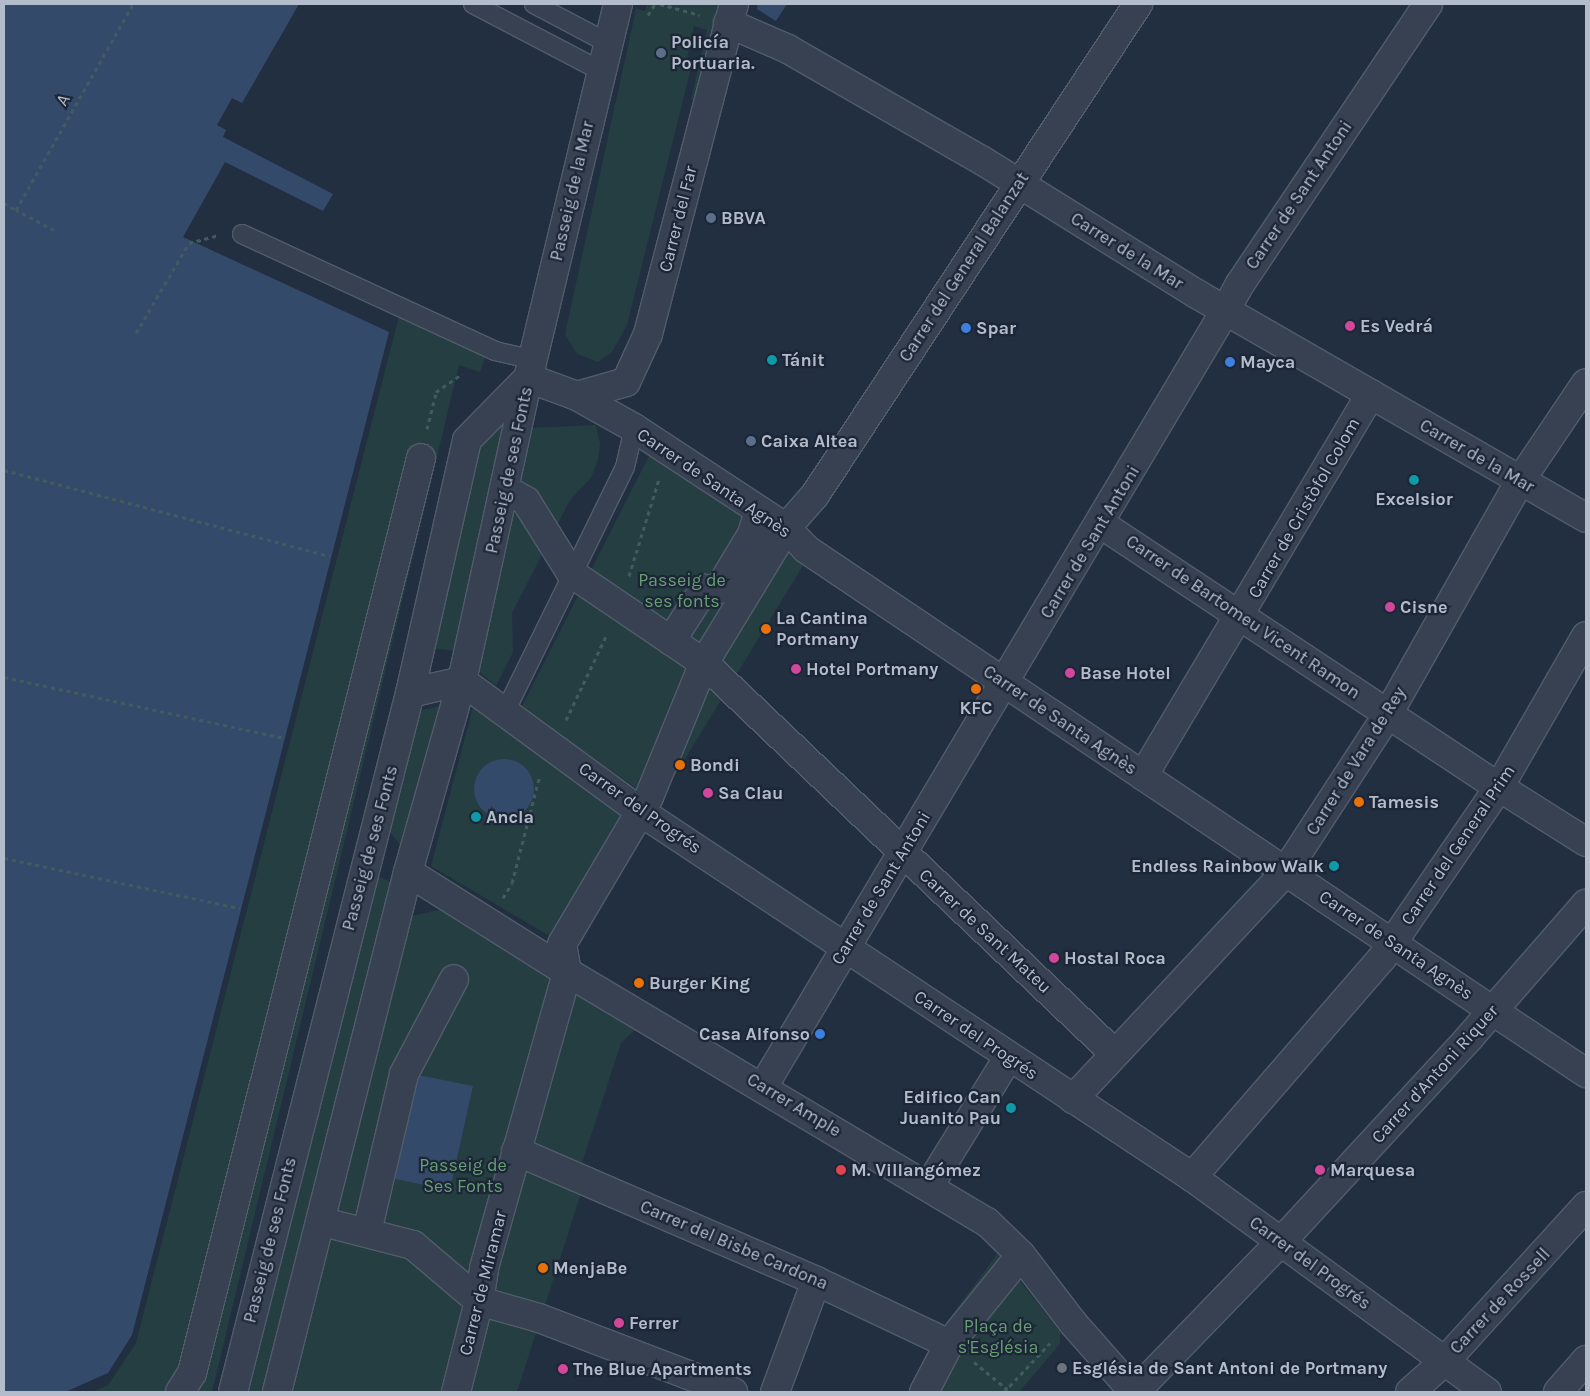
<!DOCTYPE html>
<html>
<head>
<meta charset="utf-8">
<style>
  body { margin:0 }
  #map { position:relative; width:1590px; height:1396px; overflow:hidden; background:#222f41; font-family:Karla,sans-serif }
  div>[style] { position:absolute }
  .green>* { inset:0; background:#243e42 }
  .water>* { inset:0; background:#344a6a }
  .round { border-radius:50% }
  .path>* { height:3px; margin-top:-1.5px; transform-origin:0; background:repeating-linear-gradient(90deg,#425b5f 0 4px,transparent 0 8px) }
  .roads { filter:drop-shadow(1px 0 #525c6b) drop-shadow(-1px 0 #525c6b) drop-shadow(0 1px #525c6b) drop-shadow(0 -1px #525c6b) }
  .service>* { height:18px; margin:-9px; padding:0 9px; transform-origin:9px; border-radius:9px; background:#374151 }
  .pedestrian>* { height:28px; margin:-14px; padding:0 14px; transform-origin:14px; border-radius:14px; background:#374151 }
  .minor>* { height:28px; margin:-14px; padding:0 14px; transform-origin:14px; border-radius:14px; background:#374151 }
  .tertiary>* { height:28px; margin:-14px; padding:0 14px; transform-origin:14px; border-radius:14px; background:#374151 }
  .dots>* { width:14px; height:14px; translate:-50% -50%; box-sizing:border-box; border:2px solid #1c2636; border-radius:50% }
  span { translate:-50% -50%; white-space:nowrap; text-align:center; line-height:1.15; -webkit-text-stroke:4.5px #1c2636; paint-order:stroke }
  .poi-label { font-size:18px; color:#b3bccb; font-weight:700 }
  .left { translate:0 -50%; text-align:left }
  .right { translate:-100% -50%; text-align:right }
  .street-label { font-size:18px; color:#b3bccb }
  .park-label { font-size:18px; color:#689f75 }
  .frame { position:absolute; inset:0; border:5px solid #b3bccb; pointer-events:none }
</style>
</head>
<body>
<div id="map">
  <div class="green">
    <i style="clip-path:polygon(647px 4px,721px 4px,698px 98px,691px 100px,707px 30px,694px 26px,687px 59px,693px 60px,627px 325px,612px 352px,598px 362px,577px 354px,565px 334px,636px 9px,645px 11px)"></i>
    <i style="clip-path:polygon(399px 316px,486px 355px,480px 372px,459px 365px,212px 1392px,92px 1392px,108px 1385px,136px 1343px)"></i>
    <i style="clip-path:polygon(512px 412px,454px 651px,432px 648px,475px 446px)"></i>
    <i style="clip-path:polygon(596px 425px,600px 444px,598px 460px,591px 478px,570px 500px,512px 613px,513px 652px,496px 686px,474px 667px,530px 428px)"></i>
    <i style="clip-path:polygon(650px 454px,800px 555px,804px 564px,658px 803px,521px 708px)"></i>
    <i style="clip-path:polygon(474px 703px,628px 816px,558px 941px,431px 866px)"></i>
    <i style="clip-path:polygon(443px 705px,405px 851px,389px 831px,418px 711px)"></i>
    <i style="clip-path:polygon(377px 876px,396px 884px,268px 1392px,242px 1392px)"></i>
    <i style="clip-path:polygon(443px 909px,638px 1027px,621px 1043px,581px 1166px,584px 1184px,517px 1392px,286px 1392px,401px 943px,411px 916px)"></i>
    <i style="clip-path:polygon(998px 1253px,1060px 1332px,1060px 1344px,1019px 1392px,909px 1392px,932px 1342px)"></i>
  </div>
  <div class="water">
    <i style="clip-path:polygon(4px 4px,299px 4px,242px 103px,232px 98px,217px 125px,226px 130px,223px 137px,333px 194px,323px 211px,225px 162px,183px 237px,389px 332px,132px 1335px,108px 1373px,65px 1392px,4px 1392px)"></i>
    <i style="clip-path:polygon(758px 4px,787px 4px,776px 21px,757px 9px)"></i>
    <i class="round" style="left:474px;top:759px;width:60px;height:60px"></i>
    <i style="clip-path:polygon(418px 1075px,473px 1086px,450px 1190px,395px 1179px)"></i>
  </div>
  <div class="path">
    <i style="left:660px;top:4px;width:41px;rotate:15.4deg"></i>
    <i style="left:648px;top:15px;width:13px;rotate:-58deg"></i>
    <i style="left:4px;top:203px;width:14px;rotate:30deg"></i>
    <i style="left:54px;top:230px;width:43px;rotate:-152.2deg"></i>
    <i style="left:16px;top:210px;width:237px;rotate:-60.4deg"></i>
    <i style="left:136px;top:333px;width:104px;rotate:-59.5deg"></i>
    <i style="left:189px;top:243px;width:30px;rotate:-15deg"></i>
    <i style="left:427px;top:429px;width:38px;rotate:-76deg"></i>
    <i style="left:436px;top:392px;width:32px;rotate:-35deg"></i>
    <i style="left:4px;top:470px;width:337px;rotate:14.8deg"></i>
    <i style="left:629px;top:576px;width:102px;rotate:-72.8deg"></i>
    <i style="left:4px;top:677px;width:286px;rotate:12.3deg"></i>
    <i style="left:566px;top:720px;width:95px;rotate:-64.5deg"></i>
    <i style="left:4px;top:858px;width:241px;rotate:12deg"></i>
    <i style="left:503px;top:898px;width:17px;rotate:-59deg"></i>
    <i style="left:512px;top:883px;width:112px;rotate:-75.5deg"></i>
    <i style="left:974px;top:1362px;width:43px;rotate:39.3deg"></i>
    <i style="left:1004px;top:1392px;width:67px;rotate:-46.8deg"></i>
  </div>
  <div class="roads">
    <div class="service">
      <i style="left:473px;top:4px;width:144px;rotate:27.6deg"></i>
      <i style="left:534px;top:4px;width:84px;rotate:27.8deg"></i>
      <i style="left:242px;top:234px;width:279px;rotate:24.8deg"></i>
      <i style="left:495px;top:351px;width:39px;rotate:13deg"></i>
      <i style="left:505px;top:712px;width:273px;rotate:-63.9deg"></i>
      <i style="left:625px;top:467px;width:40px;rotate:-77deg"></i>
    </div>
    <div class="pedestrian">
      <i style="left:514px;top:494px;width:14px;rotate:30deg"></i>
      <i style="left:526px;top:501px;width:85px;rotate:58deg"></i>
      <i style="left:571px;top:573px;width:161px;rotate:34.1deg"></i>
      <i style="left:704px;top:663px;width:566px;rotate:43.57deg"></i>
      <i style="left:1101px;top:524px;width:477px;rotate:33.5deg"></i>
      <i style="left:1499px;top:787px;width:207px;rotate:124.4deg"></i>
      <i style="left:1382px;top:958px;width:290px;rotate:130.9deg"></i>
      <i style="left:671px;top:641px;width:62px;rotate:-57.6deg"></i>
      <i style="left:704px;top:589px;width:15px"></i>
      <i style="left:719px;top:589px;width:64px;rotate:-59deg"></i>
      <i style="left:752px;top:534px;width:24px;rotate:-73deg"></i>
      <i style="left:1143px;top:776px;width:445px;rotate:-59.2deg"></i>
      <i style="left:846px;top:947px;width:740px;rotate:-59.21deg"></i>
      <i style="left:1073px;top:1099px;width:312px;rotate:-46.9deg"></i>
      <i style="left:1286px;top:871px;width:187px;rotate:-57deg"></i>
      <i style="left:1388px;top:714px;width:268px;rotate:-60.5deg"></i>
      <i style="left:516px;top:1151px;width:327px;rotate:23.4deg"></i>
      <i style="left:816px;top:1281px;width:147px;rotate:25.3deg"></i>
      <i style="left:929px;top:1186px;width:150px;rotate:-58.3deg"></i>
      <i style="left:331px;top:1224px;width:85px;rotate:14.4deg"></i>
      <i style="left:413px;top:1245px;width:87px;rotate:40.3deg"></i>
      <i style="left:479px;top:1301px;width:62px;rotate:15.8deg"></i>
      <i style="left:539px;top:1318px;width:208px;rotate:20.9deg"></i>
      <i style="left:367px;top:1232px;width:162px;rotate:-76.8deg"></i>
      <i style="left:404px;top:1074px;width:107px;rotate:-62.2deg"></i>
      <i style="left:180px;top:1392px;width:22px;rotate:-58deg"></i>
      <i style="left:192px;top:1373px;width:943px;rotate:-75.95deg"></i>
      <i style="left:456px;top:1392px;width:94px;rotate:-75.8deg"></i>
      <i style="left:479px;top:1301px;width:33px;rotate:-81deg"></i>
      <i style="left:484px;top:1268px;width:307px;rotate:-74.3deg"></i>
      <i style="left:567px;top:972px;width:28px;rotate:-100deg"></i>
      <i style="left:562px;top:944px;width:171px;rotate:-59.4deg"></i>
      <i style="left:649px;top:797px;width:145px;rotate:-67.7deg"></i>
      <i style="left:704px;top:663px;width:158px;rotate:-58.7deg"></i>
      <i style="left:786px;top:528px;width:29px;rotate:46deg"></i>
      <i style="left:806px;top:549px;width:828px;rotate:33.92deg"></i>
      <i style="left:775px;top:1392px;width:118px;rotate:-69.7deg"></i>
    </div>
    <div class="minor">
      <i style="left:618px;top:4px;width:385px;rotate:103.5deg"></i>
      <i style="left:528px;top:378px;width:52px;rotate:20.2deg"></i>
      <i style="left:577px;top:396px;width:65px;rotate:29.3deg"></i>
      <i style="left:634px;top:428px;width:182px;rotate:33.3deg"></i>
      <i style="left:786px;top:528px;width:44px;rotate:-48.7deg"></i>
      <i style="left:815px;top:495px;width:588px;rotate:-56.66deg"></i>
      <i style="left:728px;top:23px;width:65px;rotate:23.4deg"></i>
      <i style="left:788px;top:49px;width:225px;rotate:29.9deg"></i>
      <i style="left:983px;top:161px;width:250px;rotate:31.9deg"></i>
      <i style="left:1195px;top:293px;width:451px;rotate:29.9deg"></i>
      <i style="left:1225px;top:311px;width:31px;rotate:-61deg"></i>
      <i style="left:1240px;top:284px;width:337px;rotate:-56.1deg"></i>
      <i style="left:577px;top:396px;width:51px;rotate:-15.9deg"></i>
      <i style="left:626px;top:382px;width:53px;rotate:-65.4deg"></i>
      <i style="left:648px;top:334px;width:341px;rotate:-75.4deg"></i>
      <i style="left:1520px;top:481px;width:118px;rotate:-56deg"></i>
      <i style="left:1586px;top:636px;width:174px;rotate:119.9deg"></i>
      <i style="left:1499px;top:787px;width:103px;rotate:32.3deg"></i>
      <i style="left:462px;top:681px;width:222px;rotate:36.2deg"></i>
      <i style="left:641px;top:812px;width:661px;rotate:33.52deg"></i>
      <i style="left:1192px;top:1177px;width:365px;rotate:36.1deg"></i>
      <i style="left:408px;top:872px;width:188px;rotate:32.2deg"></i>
      <i style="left:567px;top:972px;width:489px;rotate:30.8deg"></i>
      <i style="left:987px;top:1222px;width:47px;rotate:44.1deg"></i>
      <i style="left:1021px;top:1255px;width:86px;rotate:52.6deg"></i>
      <i style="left:1073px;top:1323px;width:92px;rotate:48.5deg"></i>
      <i style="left:1493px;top:1011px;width:112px;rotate:33.7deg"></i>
      <i style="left:763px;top:1087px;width:163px;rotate:-59.3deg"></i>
      <i style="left:924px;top:1392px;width:54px;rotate:-62.5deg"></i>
      <i style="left:949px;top:1344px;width:114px;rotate:-51deg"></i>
      <i style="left:1135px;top:1392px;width:224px;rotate:-45.9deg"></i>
      <i style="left:1291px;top:1231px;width:263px;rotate:-47.3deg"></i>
      <i style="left:1469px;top:1038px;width:178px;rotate:-48.9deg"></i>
      <i style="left:1410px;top:1392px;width:47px;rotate:-41.5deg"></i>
      <i style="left:1445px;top:1361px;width:210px;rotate:-47.7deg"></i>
      <i style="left:1558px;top:1392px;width:43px;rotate:-48.8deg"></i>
    </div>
    <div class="tertiary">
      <i style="left:410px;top:693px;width:53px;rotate:-13deg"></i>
      <i style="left:233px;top:1392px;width:721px;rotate:-75.79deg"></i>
      <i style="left:410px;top:693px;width:259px;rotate:-77.3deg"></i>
      <i style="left:467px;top:440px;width:87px;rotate:-45.5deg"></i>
      <i style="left:277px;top:1392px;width:536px;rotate:-75.86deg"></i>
      <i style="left:408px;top:872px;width:198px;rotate:-74.2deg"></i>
      <i style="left:462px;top:681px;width:310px;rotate:-77.7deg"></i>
    </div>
  </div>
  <div class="dots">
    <i style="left:661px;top:53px;background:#5c6f8a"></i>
    <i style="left:711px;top:218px;background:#5c6f8a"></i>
    <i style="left:1350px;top:326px;background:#d1479c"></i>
    <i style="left:966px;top:328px;background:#3f7fe0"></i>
    <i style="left:772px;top:360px;background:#0f9aa8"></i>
    <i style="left:1230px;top:362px;background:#3f7fe0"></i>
    <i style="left:751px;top:441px;background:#5c6f8a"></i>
    <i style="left:1414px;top:480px;background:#0f9aa8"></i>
    <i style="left:1390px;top:607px;background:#d1479c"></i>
    <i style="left:766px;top:629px;background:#e8710a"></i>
    <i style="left:796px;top:669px;background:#d1479c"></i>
    <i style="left:1070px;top:673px;background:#d1479c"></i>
    <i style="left:976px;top:689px;background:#e8710a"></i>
    <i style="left:680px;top:765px;background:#e8710a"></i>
    <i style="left:708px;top:793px;background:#d1479c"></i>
    <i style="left:1359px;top:802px;background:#e8710a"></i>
    <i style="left:476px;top:817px;background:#0f9aa8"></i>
    <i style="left:1334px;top:866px;background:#0f9aa8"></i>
    <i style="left:1054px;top:958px;background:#d1479c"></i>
    <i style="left:639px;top:983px;background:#e8710a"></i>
    <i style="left:820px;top:1034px;background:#3f7fe0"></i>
    <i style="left:1011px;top:1108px;background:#0f9aa8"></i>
    <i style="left:841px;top:1170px;background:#e0444e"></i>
    <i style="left:1320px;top:1170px;background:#d1479c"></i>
    <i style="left:543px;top:1268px;background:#e8710a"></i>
    <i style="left:619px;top:1323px;background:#d1479c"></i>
    <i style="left:1062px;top:1368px;background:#6b7280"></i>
    <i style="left:563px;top:1369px;background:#d1479c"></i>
  </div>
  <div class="poi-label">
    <span class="left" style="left:671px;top:53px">Policía<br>Portuaria.</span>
    <span class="left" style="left:721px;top:218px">BBVA</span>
    <span class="left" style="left:1360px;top:326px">Es Vedrá</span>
    <span class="left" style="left:976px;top:328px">Spar</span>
    <span class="left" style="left:782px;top:360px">Tánit</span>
    <span class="left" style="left:1240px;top:362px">Mayca</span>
    <span class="left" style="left:761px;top:441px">Caixa Altea</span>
    <span style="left:1414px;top:499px">Excelsior</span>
    <span class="left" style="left:1400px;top:607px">Cisne</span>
    <span class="left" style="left:776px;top:629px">La Cantina<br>Portmany</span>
    <span class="left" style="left:806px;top:669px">Hotel Portmany</span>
    <span class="left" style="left:1080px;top:673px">Base Hotel</span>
    <span style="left:976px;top:708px">KFC</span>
    <span class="left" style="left:690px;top:765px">Bondi</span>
    <span class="left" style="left:718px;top:793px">Sa Clau</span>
    <span class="left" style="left:1369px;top:802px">Tamesis</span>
    <span class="left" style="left:486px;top:817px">Ancla</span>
    <span class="right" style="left:1324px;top:866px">Endless Rainbow Walk</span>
    <span class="left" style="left:1064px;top:958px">Hostal Roca</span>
    <span class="left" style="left:649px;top:983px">Burger King</span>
    <span class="right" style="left:810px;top:1034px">Casa Alfonso</span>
    <span class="right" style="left:1001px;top:1108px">Edifico Can<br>Juanito Pau</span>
    <span class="left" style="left:851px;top:1170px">M. Villangómez</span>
    <span class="left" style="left:1330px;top:1170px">Marquesa</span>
    <span class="left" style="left:553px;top:1268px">MenjaBe</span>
    <span class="left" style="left:629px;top:1323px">Ferrer</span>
    <span class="left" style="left:1072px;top:1368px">Església de Sant Antoni de Portmany</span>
    <span class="left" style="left:573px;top:1369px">The Blue Apartments</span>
  </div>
  <div class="street-label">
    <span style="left:63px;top:100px;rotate:-60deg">A</span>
    <span style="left:572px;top:191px;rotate:-77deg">Passeig de la Mar</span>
    <span style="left:1299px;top:195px;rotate:-56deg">Carrer de Sant Antoni</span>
    <span style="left:678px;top:219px;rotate:-76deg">Carrer del Far</span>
    <span style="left:1127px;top:251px;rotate:32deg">Carrer de la Mar</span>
    <span style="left:964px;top:267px;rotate:-57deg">Carrer del General Balanzat</span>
    <span style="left:1477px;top:456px;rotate:30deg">Carrer de la Mar</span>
    <span style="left:509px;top:470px;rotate:-78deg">Passeig de ses Fonts</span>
    <span style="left:714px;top:483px;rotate:34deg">Carrer de Santa Agnès</span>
    <span style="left:1304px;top:508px;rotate:-60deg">Carrer de Cristòfol Colom</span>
    <span style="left:1090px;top:542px;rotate:-59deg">Carrer de Sant Antoni</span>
    <span style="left:1243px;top:617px;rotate:34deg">Carrer de Bartomeu Vicent Ramon</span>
    <span style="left:1060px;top:720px;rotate:34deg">Carrer de Santa Agnès</span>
    <span style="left:1356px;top:761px;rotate:-58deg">Carrer de Vara de Rey</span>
    <span style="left:640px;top:808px;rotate:35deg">Carrer del Progrés</span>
    <span style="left:1458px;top:845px;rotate:-56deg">Carrer del General Prim</span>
    <span style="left:370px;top:848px;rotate:-75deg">Passeig de ses Fonts</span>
    <span style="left:881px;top:888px;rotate:-59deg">Carrer de Sant Antoni</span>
    <span style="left:985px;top:931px;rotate:43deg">Carrer de Sant Mateu</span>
    <span style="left:1396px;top:945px;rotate:34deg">Carrer de Santa Agnès</span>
    <span style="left:976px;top:1035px;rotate:34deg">Carrer del Progrés</span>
    <span style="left:1435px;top:1074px;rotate:-48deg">Carrer d'Antoni Riquer</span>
    <span style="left:794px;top:1105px;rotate:31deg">Carrer Ample</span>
    <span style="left:270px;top:1240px;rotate:-76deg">Passeig de ses Fonts</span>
    <span style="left:734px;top:1245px;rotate:23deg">Carrer del Bisbe Cardona</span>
    <span style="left:1310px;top:1263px;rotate:36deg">Carrer del Progrés</span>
    <span style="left:483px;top:1283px;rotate:-76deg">Carrer de Miramar</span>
    <span style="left:1500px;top:1301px;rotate:-47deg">Carrer de Rossell</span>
  </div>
  <div class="park-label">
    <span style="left:682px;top:591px">Passeig de<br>ses fonts</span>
    <span style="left:463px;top:1176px">Passeig de<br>Ses Fonts</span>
    <span style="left:998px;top:1337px">Plaça de<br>s'Església</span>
  </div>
  <div class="frame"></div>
</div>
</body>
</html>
